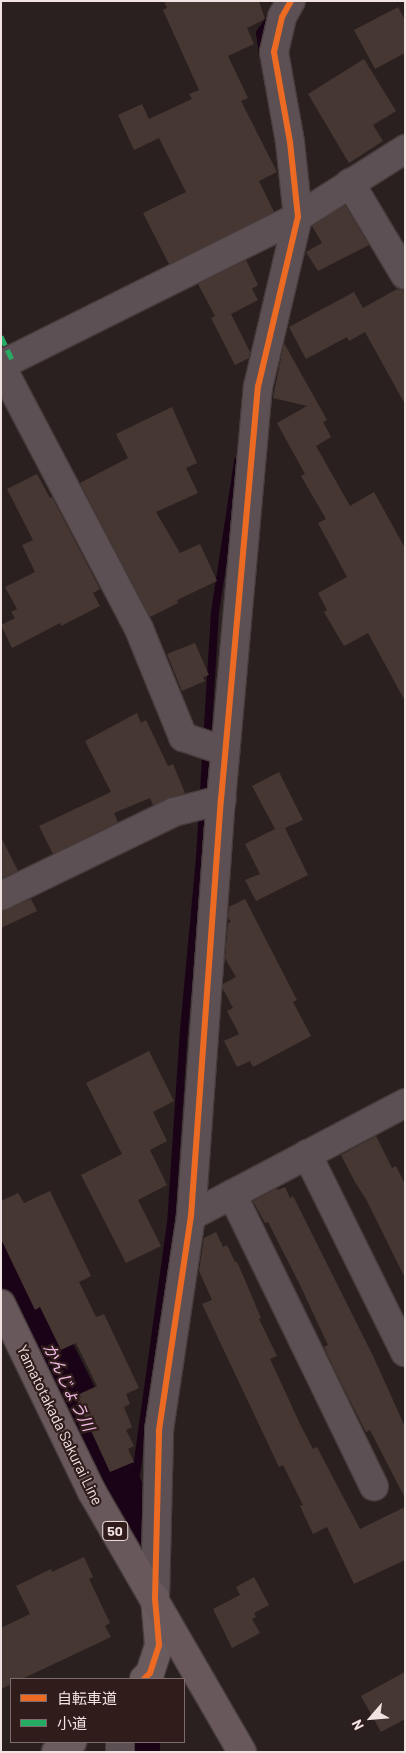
<!DOCTYPE html>
<html>
<head>
<meta charset="utf-8">
<style>
  body { margin:0 }
  #map { position:relative; width:406px; height:1753px; overflow:hidden; background:#2b2020; font-family:Barlow,"Noto Sans JP",sans-serif }
  div>[style] { position:absolute }
  .stream>* { height:8px; margin:-4px; padding:0 4px; transform-origin:4px; border-radius:4px; background:#1b0317 }
  .river>* { height:45px; margin:-22.5px; padding:0 22.5px; transform-origin:22.5px; border-radius:22.5px; background:#1b0317 }
  .building>* { inset:0; background:#473732 }
  .roads { filter:drop-shadow(1px 0 #463c3c) drop-shadow(-1px 0 #463c3c) drop-shadow(0 1px #463c3c) drop-shadow(0 -1px #463c3c) }
  .street>* { height:28px; margin:-14px; padding:0 14px; transform-origin:14px; border-radius:14px; background:#5d5054 }
  .secondary>* { height:28px; margin:-14px; padding:0 14px; transform-origin:14px; border-radius:14px; background:#6a5b5f }
  .primary>* { height:28px; margin:-14px; padding:0 14px; transform-origin:14px; border-radius:14px; background:#68585c }
  .quiet>* { height:5px; margin-top:-2.5px; transform-origin:0; background:repeating-linear-gradient(90deg,#26ab63 0 10px,transparent 0 15px) }
  .cycleway>* { height:6px; margin:-3px; padding:0 3px; transform-origin:3px; border-radius:3px; background:#ed6a23 }
  span { translate:-50% -50%; white-space:nowrap; text-align:center; line-height:1.15; -webkit-text-stroke:4.5px #301c1b; paint-order:stroke }
  .shield-label span { padding:1px 4px; background:#301c1b; border:1px solid; border-radius:4px; -webkit-text-stroke-width:0 }
  .shield-label { font-size:14px; color:#f1e3e2; font-weight:700 }
  .street-label { font-size:15px; color:#f1e3e2 }
  .water-label { font-size:16px; color:#f5bcea; font-style:italic }
  .frame { position:absolute; inset:0; border:2px solid #f1e3e2; pointer-events:none }
  .legend { position:absolute; left:10px; top:1678px; width:175px; height:65px; box-sizing:border-box; background:#301c1b; border:1px solid #7d6c6b; margin:0; padding:6px 9px; list-style:none; font-size:15px; color:#f1e3e2 }
  .legend li { display:flex; align-items:center; gap:10px; height:25px }
  .legend b { width:25px; border:1px solid #7d6c6b }
  .north { position:absolute; left:346px; top:1693px; width:50px; height:50px; -webkit-text-stroke:4px #301c1b; paint-order:stroke; rotate:243deg; font-size:14px; font-weight:700; line-height:20px; text-align:center; color:#f1e3e2 }
  .north::after { content:''; display:block; margin:auto; width:18px; height:22px; background:#f1e3e2; clip-path:polygon(50% 0,100% 100%,50% 72%,0 100%) }
</style>
</head>
<body>
<div id="map">
  <div class="stream">
    <i style="left:263px;top:54px;width:21px;rotate:-98deg"></i>
    <i style="left:260px;top:33px;width:19px;rotate:-55deg"></i>
    <i style="left:131px;top:1511px;width:290px;rotate:-82.1deg"></i>
    <i style="left:171px;top:1224px;width:194px;rotate:-86.2deg"></i>
    <i style="left:184px;top:1030px;width:174px;rotate:-84.7deg"></i>
    <i style="left:200px;top:857px;width:245px;rotate:-86.5deg"></i>
    <i style="left:215px;top:612px;width:153px;rotate:-81.3deg"></i>
  </div>
  <div class="river">
    <i style="left:1px;top:1250px;width:292px;rotate:63.5deg"></i>
    <i style="left:131px;top:1511px;width:15px;rotate:86deg"></i>
    <i style="left:137px;top:1742px;width:10px;rotate:90deg"></i>
  </div>
  <div class="building">
    <i style="clip-path:polygon(164px 1px,259px 1px,265px 19px,247px 28px,254px 44px,228px 56px,248px 98px,241px 101px,277px 172px,259px 181px,274px 212px,169px 264px,143px 213px,186px 192px,159px 138px,134px 150px,118px 115px,142px 104px,149px 119px,192px 99px,189px 94px,199px 90px,163px 10px,167px 8px)"></i>
    <i style="clip-path:polygon(398px 7px,405px 20px,405px 53px,375px 69px,354px 30px)"></i>
    <i style="clip-path:polygon(364px 59px,396px 111px,373px 125px,383px 141px,349px 163px,308px 94px)"></i>
    <i style="clip-path:polygon(345px 205px,369px 245px,318px 271px,306px 252px,322px 243px,312px 226px)"></i>
    <i style="clip-path:polygon(246px 260px,258px 285px,252px 289px,258px 300px,231px 314px,250px 352px,249px 358px,235px 365px,211px 318px,215px 316px,198px 284px)"></i>
    <i style="clip-path:polygon(397px 289px,405px 291px,405px 404px,365px 332px,349px 341px,347px 337px,306px 359px,289px 327px,354px 292px,363px 308px)"></i>
    <i style="clip-path:polygon(284px 343px,327px 420px,323px 422px,331px 437px,316px 446px,350px 506px,374px 492px,405px 548px,405px 701px,368px 633px,344px 646px,324px 612px,327px 610px,318px 593px,347px 577px,318px 523px,326px 519px,301px 476px,305px 474px,277px 423px,307px 406px,273px 398px)"></i>
    <i style="clip-path:polygon(172px 407px,197px 463px,186px 468px,198px 493px,156px 512px,180px 553px,200px 544px,217px 581px,177px 600px,178px 603px,150px 617px,80px 483px,128px 458px,116px 434px)"></i>
    <i style="clip-path:polygon(37px 474px,50px 498px,52px 497px,100px 589px,93px 593px,100px 606px,61px 626px,60px 623px,12px 648px,1px 625px,15px 618px,11px 612px,17px 609px,5px 587px,35px 572px,22px 545px,33px 540px,7px 489px)"></i>
    <i style="clip-path:polygon(195px 643px,209px 675px,203px 677px,205px 681px,182px 691px,167px 654px)"></i>
    <i style="clip-path:polygon(137px 713px,141px 723px,146px 720px,168px 766px,173px 764px,185px 793px,153px 805px,150px 798px,114px 813px,118px 822px,53px 854px,39px 826px,111px 792px,85px 741px)"></i>
    <i style="clip-path:polygon(279px 772px,303px 820px,285px 828px,308px 875px,256px 901px,245px 880px,260px 874px,245px 844px,275px 829px,252px 786px)"></i>
    <i style="clip-path:polygon(1px 837px,18px 871px,1px 879px)"></i>
    <i style="clip-path:polygon(31px 899px,37px 911px,1px 928px,1px 911px)"></i>
    <i style="clip-path:polygon(245px 899px,297px 1000px,293px 1002px,311px 1036px,253px 1067px,250px 1061px,237px 1067px,224px 1041px,239px 1034px,227px 1011px,233px 1008px,223px 989px,223px 984px,236px 977px,225px 958px,228px 923px,231px 922px,228px 917px,229px 907px)"></i>
    <i style="clip-path:polygon(149px 1051px,174px 1101px,153px 1112px,167px 1141px,150px 1150px,167px 1185px,138px 1200px,161px 1246px,126px 1263px,81px 1175px,122px 1154px,86px 1083px)"></i>
    <i style="clip-path:polygon(376px 1136px,392px 1168px,396px 1166px,405px 1184px,405px 1278px,367px 1201px,355px 1182px,341px 1155px)"></i>
    <i style="clip-path:polygon(285px 1187px,290px 1198px,293px 1196px,374px 1358px,405px 1427px,405px 1498px,370px 1430px,366px 1432px,340px 1381px,324px 1347px,328px 1345px,300px 1285px,268px 1222px,265px 1223px,253px 1201px,277px 1188px,278px 1190px)"></i>
    <i style="clip-path:polygon(50px 1191px,91px 1276px,79px 1282px,96px 1317px,104px 1314px,139px 1388px,126px 1394px,130px 1404px,124px 1407px,132px 1427px,126px 1430px,134px 1446px,128px 1449px,134px 1462px,110px 1472px,75px 1396px,97px 1386px,76px 1343px,61px 1350px,40px 1307px,35px 1310px,1px 1239px,1px 1201px,18px 1193px,24px 1203px)"></i>
    <i style="clip-path:polygon(216px 1232px,223px 1247px,227px 1245px,235px 1262px,237px 1262px,245px 1280px,261px 1318px,259px 1319px,277px 1356px,270px 1359px,300px 1424px,313px 1449px,317px 1447px,360px 1529px,405px 1507px,405px 1560px,354px 1584px,327px 1527px,313px 1534px,300px 1506px,303px 1505px,283px 1465px,279px 1467px,271px 1450px,202px 1304px,212px 1300px,199px 1271px,204px 1238px)"></i>
    <i style="clip-path:polygon(84px 1557px,93px 1577px,89px 1579px,110px 1623px,105px 1626px,111px 1637px,22px 1679px,11px 1679px,11px 1684px,1px 1689px,1px 1628px,30px 1614px,16px 1586px,51px 1569px,52px 1572px)"></i>
    <i style="clip-path:polygon(254px 1577px,269px 1605px,254px 1613px,256px 1617px,252px 1619px,260px 1633px,232px 1648px,213px 1609px,240px 1595px,236px 1587px)"></i>
    <i style="clip-path:polygon(405px 1672px,405px 1719px,381px 1732px,361px 1696px)"></i>
  </div>
  <div class="roads">
    <div class="street">
      <i style="left:350px;top:183px;width:107px;rotate:59.1deg"></i>
      <i style="left:1px;top:365px;width:332px;rotate:-26.5deg"></i>
      <i style="left:298px;top:217px;width:127px;rotate:-32.4deg"></i>
      <i style="left:1px;top:366px;width:297px;rotate:62.3deg"></i>
      <i style="left:139px;top:629px;width:117px;rotate:67.8deg"></i>
      <i style="left:183px;top:737px;width:44px;rotate:18.4deg"></i>
      <i style="left:1px;top:896px;width:192px;rotate:-25.9deg"></i>
      <i style="left:174px;top:812px;width:49px;rotate:-14.3deg"></i>
      <i style="left:307px;top:1154px;width:221px;rotate:63.7deg"></i>
      <i style="left:232px;top:1194px;width:325px;rotate:64.1deg"></i>
      <i style="left:191px;top:1216px;width:242px;rotate:-27.8deg"></i>
      <i style="left:155px;top:1598px;width:168px;rotate:-88.6deg"></i>
      <i style="left:159px;top:1430px;width:216px;rotate:-81.5deg"></i>
      <i style="left:191px;top:1216px;width:417px;rotate:-85.9deg"></i>
      <i style="left:221px;top:800px;width:415px;rotate:-84.9deg"></i>
      <i style="left:258px;top:387px;width:175px;rotate:-76.8deg"></i>
      <i style="left:298px;top:217px;width:75px;rotate:-96.1deg"></i>
      <i style="left:290px;top:142px;width:91px;rotate:-100.1deg"></i>
      <i style="left:274px;top:52px;width:36px;rotate:-77deg"></i>
      <i style="left:282px;top:17px;width:18px;rotate:-61deg"></i>
      <i style="left:120px;top:1752px;width:10px;rotate:-90deg"></i>
    </div>
    <div class="secondary">
      <i style="left:144px;top:1679px;width:8px;rotate:-45deg"></i>
      <i style="left:150px;top:1673px;width:29px;rotate:-72deg"></i>
      <i style="left:159px;top:1645px;width:47px;rotate:-94.9deg"></i>
      <i style="left:56px;top:1752px;width:19px;rotate:-32deg"></i>
    </div>
    <div class="primary">
      <i style="left:1px;top:1304px;width:209px;rotate:64.2deg"></i>
      <i style="left:92px;top:1492px;width:300px;rotate:60deg"></i>
    </div>
  </div>
  <div class="quiet">
    <i style="left:1px;top:336px;width:26px;rotate:65deg"></i>
  </div>
  <div class="cycleway">
    <i style="left:144px;top:1679px;width:8px;rotate:-45deg"></i>
    <i style="left:150px;top:1673px;width:29px;rotate:-72deg"></i>
    <i style="left:159px;top:1645px;width:47px;rotate:-94.9deg"></i>
    <i style="left:155px;top:1598px;width:168px;rotate:-88.6deg"></i>
    <i style="left:159px;top:1430px;width:216px;rotate:-81.5deg"></i>
    <i style="left:191px;top:1216px;width:417px;rotate:-85.9deg"></i>
    <i style="left:221px;top:800px;width:415px;rotate:-84.9deg"></i>
    <i style="left:258px;top:387px;width:175px;rotate:-76.8deg"></i>
    <i style="left:298px;top:217px;width:75px;rotate:-96.1deg"></i>
    <i style="left:290px;top:142px;width:91px;rotate:-100.1deg"></i>
    <i style="left:274px;top:52px;width:36px;rotate:-77deg"></i>
    <i style="left:282px;top:17px;width:18px;rotate:-61deg"></i>
  </div>
  <div class="shield-label">
    <span style="left:115px;top:1531px">50</span>
  </div>
  <div class="street-label">
    <span style="left:60px;top:1425px;rotate:64deg">Yamatotakada Sakurai Line</span>
  </div>
  <div class="water-label">
    <span style="left:69px;top:1387px;rotate:64deg">かんじょう川</span>
  </div>
  <div class="frame"></div>
  <ul class="legend">
  <li><b style="height:6px;background:#ed6a23"></b>自転車道</li>
  <li><b style="height:6px;background:#26ab63"></b>小道</li>
  </ul>
  <div class="north">N</div>
</div>
</body>
</html>
